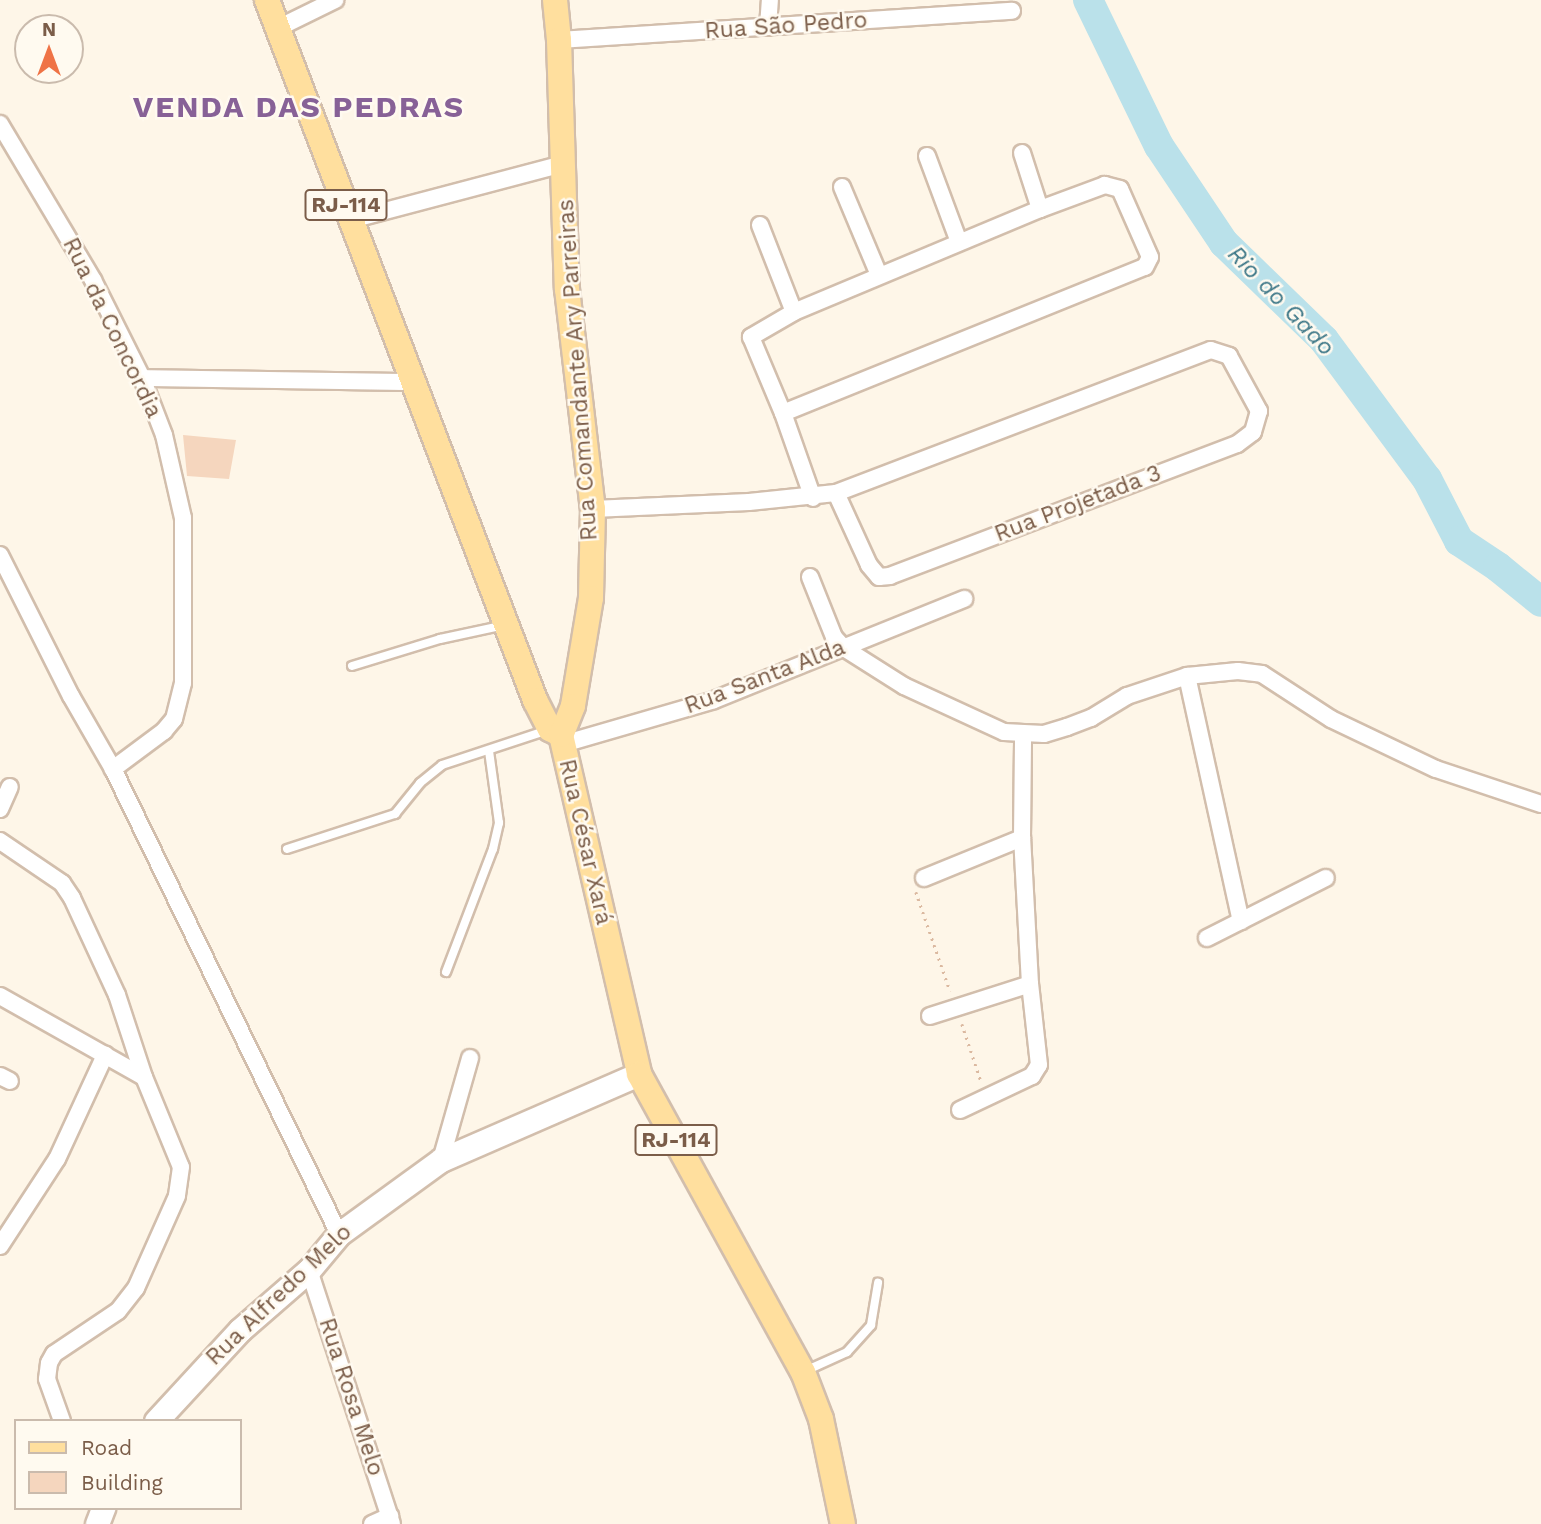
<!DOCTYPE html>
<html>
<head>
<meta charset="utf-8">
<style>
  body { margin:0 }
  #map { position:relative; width:1541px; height:1524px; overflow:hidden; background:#fef6e8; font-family:"Work Sans",sans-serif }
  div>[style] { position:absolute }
  .river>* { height:30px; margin:-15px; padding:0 15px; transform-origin:15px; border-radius:15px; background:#bae1ea }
  .building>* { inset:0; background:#f5d6be }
  .path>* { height:2.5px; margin-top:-1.25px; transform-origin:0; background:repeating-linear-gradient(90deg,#dbb9a0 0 2px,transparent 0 7px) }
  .roads { filter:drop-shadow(2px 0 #d2beac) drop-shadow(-2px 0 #d2beac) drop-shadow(0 2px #d2beac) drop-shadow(0 -2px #d2beac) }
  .lane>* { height:8px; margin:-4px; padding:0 4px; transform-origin:4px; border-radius:4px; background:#fff }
  .street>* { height:16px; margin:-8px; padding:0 8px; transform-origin:8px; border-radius:8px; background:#fff }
  .secondary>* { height:23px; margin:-11.5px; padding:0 11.5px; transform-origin:11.5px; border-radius:11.5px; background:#fff }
  .primary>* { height:24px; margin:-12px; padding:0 12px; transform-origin:12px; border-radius:12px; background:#ffdf9e }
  span { translate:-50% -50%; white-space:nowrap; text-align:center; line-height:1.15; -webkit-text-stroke:5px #fffaf0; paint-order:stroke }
  .shield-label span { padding:2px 5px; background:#fffaf0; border:2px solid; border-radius:5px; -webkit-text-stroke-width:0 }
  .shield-label { font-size:21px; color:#7b5d49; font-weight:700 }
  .street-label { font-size:23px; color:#7b5d49 }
  .water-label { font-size:24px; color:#3e7888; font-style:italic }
  .district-label { font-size:30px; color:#876197; font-weight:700; letter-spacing:2px }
  .legend { position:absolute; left:14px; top:1419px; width:228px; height:91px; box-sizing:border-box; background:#fffaf0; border:2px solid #cabbad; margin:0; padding:9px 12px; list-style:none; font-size:21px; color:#7b5d49 }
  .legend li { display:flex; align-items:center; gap:14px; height:35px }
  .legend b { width:35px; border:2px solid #cabbad }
  .north { position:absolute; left:14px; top:14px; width:70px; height:70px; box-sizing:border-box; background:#fffaf0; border:2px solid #cabbad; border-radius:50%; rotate:0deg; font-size:19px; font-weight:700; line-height:28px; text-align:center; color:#7b5d49 }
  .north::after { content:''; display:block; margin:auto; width:24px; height:32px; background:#ef7346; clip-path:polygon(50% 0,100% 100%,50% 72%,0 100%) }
</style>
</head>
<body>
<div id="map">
  <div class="river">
    <i style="left:1088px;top:0;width:162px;rotate:64.1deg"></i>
    <i style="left:1159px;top:146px;width:117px;rotate:56.2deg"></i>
    <i style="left:1224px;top:243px;width:139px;rotate:44.1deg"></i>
    <i style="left:1324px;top:340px;width:173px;rotate:53.5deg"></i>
    <i style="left:1427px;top:479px;width:70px;rotate:62.7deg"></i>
    <i style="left:1459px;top:541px;width:47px;rotate:33.7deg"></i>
    <i style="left:1498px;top:567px;width:55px;rotate:39.1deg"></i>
  </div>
  <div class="building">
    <i style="clip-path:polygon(183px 435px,236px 440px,229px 479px,187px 476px)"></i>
  </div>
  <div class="path">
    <i style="left:916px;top:892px;width:105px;rotate:71deg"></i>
    <i style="left:962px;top:1024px;width:60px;rotate:71.6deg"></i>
  </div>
  <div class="roads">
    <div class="lane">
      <i style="left:352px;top:666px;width:92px;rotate:-17.1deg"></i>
      <i style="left:440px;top:639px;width:66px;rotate:-12.2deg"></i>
      <i style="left:287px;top:849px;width:114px;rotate:-18deg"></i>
      <i style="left:395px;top:814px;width:40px;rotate:-51deg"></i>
      <i style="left:420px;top:783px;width:28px;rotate:-39deg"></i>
      <i style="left:442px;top:765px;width:112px;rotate:-18.3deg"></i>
      <i style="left:446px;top:972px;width:132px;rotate:-69.1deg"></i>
      <i style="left:493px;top:849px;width:27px;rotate:-77deg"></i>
      <i style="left:499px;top:823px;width:73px;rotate:-97.9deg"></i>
      <i style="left:805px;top:1371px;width:46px;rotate:-24.3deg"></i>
      <i style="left:847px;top:1352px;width:36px;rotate:-48deg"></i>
      <i style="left:871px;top:1325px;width:43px;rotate:-80.5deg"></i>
    </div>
    <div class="street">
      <i style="left:768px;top:27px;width:27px;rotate:-86deg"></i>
      <i style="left:278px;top:28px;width:64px;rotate:-26.2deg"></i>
      <i style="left:559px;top:40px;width:454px;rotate:-3.7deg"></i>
      <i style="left:0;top:124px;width:182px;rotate:59.2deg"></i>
      <i style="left:93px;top:280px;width:110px;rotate:63.4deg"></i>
      <i style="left:142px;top:378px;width:61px;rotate:68.9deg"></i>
      <i style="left:164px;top:435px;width:85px;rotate:77.1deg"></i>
      <i style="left:183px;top:518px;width:165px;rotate:90deg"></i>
      <i style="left:183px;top:683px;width:37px;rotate:104deg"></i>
      <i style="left:174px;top:719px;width:16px;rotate:130deg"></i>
      <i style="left:164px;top:731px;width:64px;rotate:143.3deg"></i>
      <i style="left:1022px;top:153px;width:59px;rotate:72.2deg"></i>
      <i style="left:927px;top:156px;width:92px;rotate:69.6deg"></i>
      <i style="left:842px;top:187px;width:95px;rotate:67.2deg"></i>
      <i style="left:351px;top:220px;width:219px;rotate:-14.8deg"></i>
      <i style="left:760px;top:225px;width:93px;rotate:68.7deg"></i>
      <i style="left:142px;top:378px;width:269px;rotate:0.9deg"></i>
      <i style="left:783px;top:413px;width:390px;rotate:-22deg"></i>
      <i style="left:1145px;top:267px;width:11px;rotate:-63deg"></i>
      <i style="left:1150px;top:257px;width:74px;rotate:-113.8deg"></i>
      <i style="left:1120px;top:189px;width:16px;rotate:-165deg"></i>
      <i style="left:1105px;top:185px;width:69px;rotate:159.7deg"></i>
      <i style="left:1040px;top:209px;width:267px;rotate:157.3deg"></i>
      <i style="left:794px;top:312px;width:50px;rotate:149.8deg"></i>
      <i style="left:751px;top:337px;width:82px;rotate:67.2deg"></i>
      <i style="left:783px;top:413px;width:90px;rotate:70.6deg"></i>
      <i style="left:593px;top:509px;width:156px;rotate:-2.6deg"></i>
      <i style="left:749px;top:502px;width:87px;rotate:-5.9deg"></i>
      <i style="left:836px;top:493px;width:401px;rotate:-20.9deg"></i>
      <i style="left:1211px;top:350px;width:19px;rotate:18deg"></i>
      <i style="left:1229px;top:356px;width:63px;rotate:61.4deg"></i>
      <i style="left:1259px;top:411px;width:22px;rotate:106deg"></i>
      <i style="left:1253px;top:432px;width:20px;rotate:143deg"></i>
      <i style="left:1237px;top:444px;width:371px;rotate:159.2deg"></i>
      <i style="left:890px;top:576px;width:11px;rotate:175deg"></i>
      <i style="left:879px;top:577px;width:16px;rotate:-130deg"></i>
      <i style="left:869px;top:565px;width:79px;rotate:-114.6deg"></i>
      <i style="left:0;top:555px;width:158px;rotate:63.3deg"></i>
      <i style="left:71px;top:696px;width:84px;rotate:60.1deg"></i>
      <i style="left:113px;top:769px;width:517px;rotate:64.08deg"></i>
      <i style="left:810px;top:577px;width:65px;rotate:68.2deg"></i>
      <i style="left:834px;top:637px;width:15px;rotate:48deg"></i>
      <i style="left:844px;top:648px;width:71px;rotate:32.3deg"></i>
      <i style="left:904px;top:686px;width:110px;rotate:24.7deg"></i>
      <i style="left:1004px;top:732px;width:40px;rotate:2.9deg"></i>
      <i style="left:1044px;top:734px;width:24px;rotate:-17deg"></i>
      <i style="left:1067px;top:727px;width:26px;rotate:-21deg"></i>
      <i style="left:1091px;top:718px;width:42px;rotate:-31.4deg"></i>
      <i style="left:1127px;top:696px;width:63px;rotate:-18.4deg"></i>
      <i style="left:1187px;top:676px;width:51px;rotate:-5.6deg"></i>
      <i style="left:1238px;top:671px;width:24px;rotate:7deg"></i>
      <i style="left:1262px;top:674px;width:82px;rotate:33.1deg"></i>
      <i style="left:1331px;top:719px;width:116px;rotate:25.5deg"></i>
      <i style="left:1436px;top:769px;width:111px;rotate:18.4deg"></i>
      <i style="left:1187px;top:676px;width:251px;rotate:77.6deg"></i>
      <i style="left:563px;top:744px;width:157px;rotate:-16.2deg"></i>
      <i style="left:714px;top:700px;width:270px;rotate:-22deg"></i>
      <i style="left:0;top:809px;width:24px;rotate:-66deg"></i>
      <i style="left:0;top:841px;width:75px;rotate:34.1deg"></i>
      <i style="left:62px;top:883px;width:18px;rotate:56deg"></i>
      <i style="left:72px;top:898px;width:107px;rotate:65.1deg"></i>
      <i style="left:117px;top:995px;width:86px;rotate:71.8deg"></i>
      <i style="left:144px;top:1077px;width:97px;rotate:67.7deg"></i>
      <i style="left:181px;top:1167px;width:29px;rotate:98deg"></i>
      <i style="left:177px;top:1196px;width:101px;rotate:114deg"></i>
      <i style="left:136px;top:1288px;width:29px;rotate:128deg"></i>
      <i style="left:118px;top:1311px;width:77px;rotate:146.1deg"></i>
      <i style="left:54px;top:1354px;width:10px;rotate:119deg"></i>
      <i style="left:49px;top:1363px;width:16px;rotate:97deg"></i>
      <i style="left:47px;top:1379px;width:45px;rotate:70.3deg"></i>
      <i style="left:924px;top:878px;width:106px;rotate:-22.2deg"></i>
      <i style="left:1207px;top:938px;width:133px;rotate:-26.8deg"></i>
      <i style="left:0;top:996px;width:165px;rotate:29.4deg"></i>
      <i style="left:930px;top:1016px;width:105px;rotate:-17.7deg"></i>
      <i style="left:0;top:1076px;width:11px;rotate:27deg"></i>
      <i style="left:960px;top:1110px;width:80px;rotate:-25.3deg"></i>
      <i style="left:1032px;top:1076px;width:13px;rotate:-58deg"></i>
      <i style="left:1039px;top:1065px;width:81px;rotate:-96.3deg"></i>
      <i style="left:1030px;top:984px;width:146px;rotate:-93.1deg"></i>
      <i style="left:1022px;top:838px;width:104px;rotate:-89.4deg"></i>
      <i style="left:441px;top:1160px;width:106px;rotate:-74.1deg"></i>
      <i style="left:0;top:1246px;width:104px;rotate:-56.8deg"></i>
      <i style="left:57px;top:1159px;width:115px;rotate:-65.2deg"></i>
      <i style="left:309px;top:1270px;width:267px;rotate:71.9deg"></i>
      <i style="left:372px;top:1524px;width:20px;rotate:-24deg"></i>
    </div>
    <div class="secondary">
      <i style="left:156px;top:1421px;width:124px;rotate:-47.3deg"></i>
      <i style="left:240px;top:1330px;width:91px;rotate:-41deg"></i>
      <i style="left:309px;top:1270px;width:47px;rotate:-50.2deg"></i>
      <i style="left:339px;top:1234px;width:126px;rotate:-36deg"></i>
      <i style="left:441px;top:1160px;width:216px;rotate:-23.5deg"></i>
      <i style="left:97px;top:1524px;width:17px;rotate:-69deg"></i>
    </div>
    <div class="primary">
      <i style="left:267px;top:0;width:750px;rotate:69.05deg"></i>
      <i style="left:535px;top:700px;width:33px;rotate:63deg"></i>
      <i style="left:550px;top:729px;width:13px;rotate:29deg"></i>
      <i style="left:561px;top:735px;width:348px;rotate:77deg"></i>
      <i style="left:639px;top:1074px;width:340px;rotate:61.2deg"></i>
      <i style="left:803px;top:1372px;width:50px;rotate:69deg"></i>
      <i style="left:821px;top:1419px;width:107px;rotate:78.2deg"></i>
      <i style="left:555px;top:0;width:40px;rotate:84.3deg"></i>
      <i style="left:559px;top:40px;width:249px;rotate:88.2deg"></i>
      <i style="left:567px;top:289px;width:222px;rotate:83.3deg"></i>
      <i style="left:593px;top:509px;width:89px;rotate:91.3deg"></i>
      <i style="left:591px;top:598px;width:109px;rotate:99.5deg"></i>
      <i style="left:573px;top:706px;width:31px;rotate:112deg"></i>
    </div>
  </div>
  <div class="shield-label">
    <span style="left:346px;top:205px">RJ-114</span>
    <span style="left:676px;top:1140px">RJ-114</span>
  </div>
  <div class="street-label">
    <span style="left:786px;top:26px;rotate:-4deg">Rua São Pedro</span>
    <span style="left:112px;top:328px;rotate:64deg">Rua da Concordia</span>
    <span style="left:578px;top:370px;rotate:-94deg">Rua Comandante Ary Parreiras</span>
    <span style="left:1078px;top:504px;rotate:-21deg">Rua Projetada 3</span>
    <span style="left:765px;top:677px;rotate:-21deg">Rua Santa Alda</span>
    <span style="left:585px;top:842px;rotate:77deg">Rua César Xará</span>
    <span style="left:279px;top:1295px;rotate:-44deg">Rua Alfredo Melo</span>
    <span style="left:351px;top:1397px;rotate:72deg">Rua Rosa Melo</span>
  </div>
  <div class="water-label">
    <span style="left:1281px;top:301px;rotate:46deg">Rio do Gado</span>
  </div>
  <div class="district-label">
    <span style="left:299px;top:107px">VENDA DAS PEDRAS</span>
  </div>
  <ul class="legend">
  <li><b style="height:9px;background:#ffdf9e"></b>Road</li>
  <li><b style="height:19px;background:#f5d6be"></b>Building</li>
  </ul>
  <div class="north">N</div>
</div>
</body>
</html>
